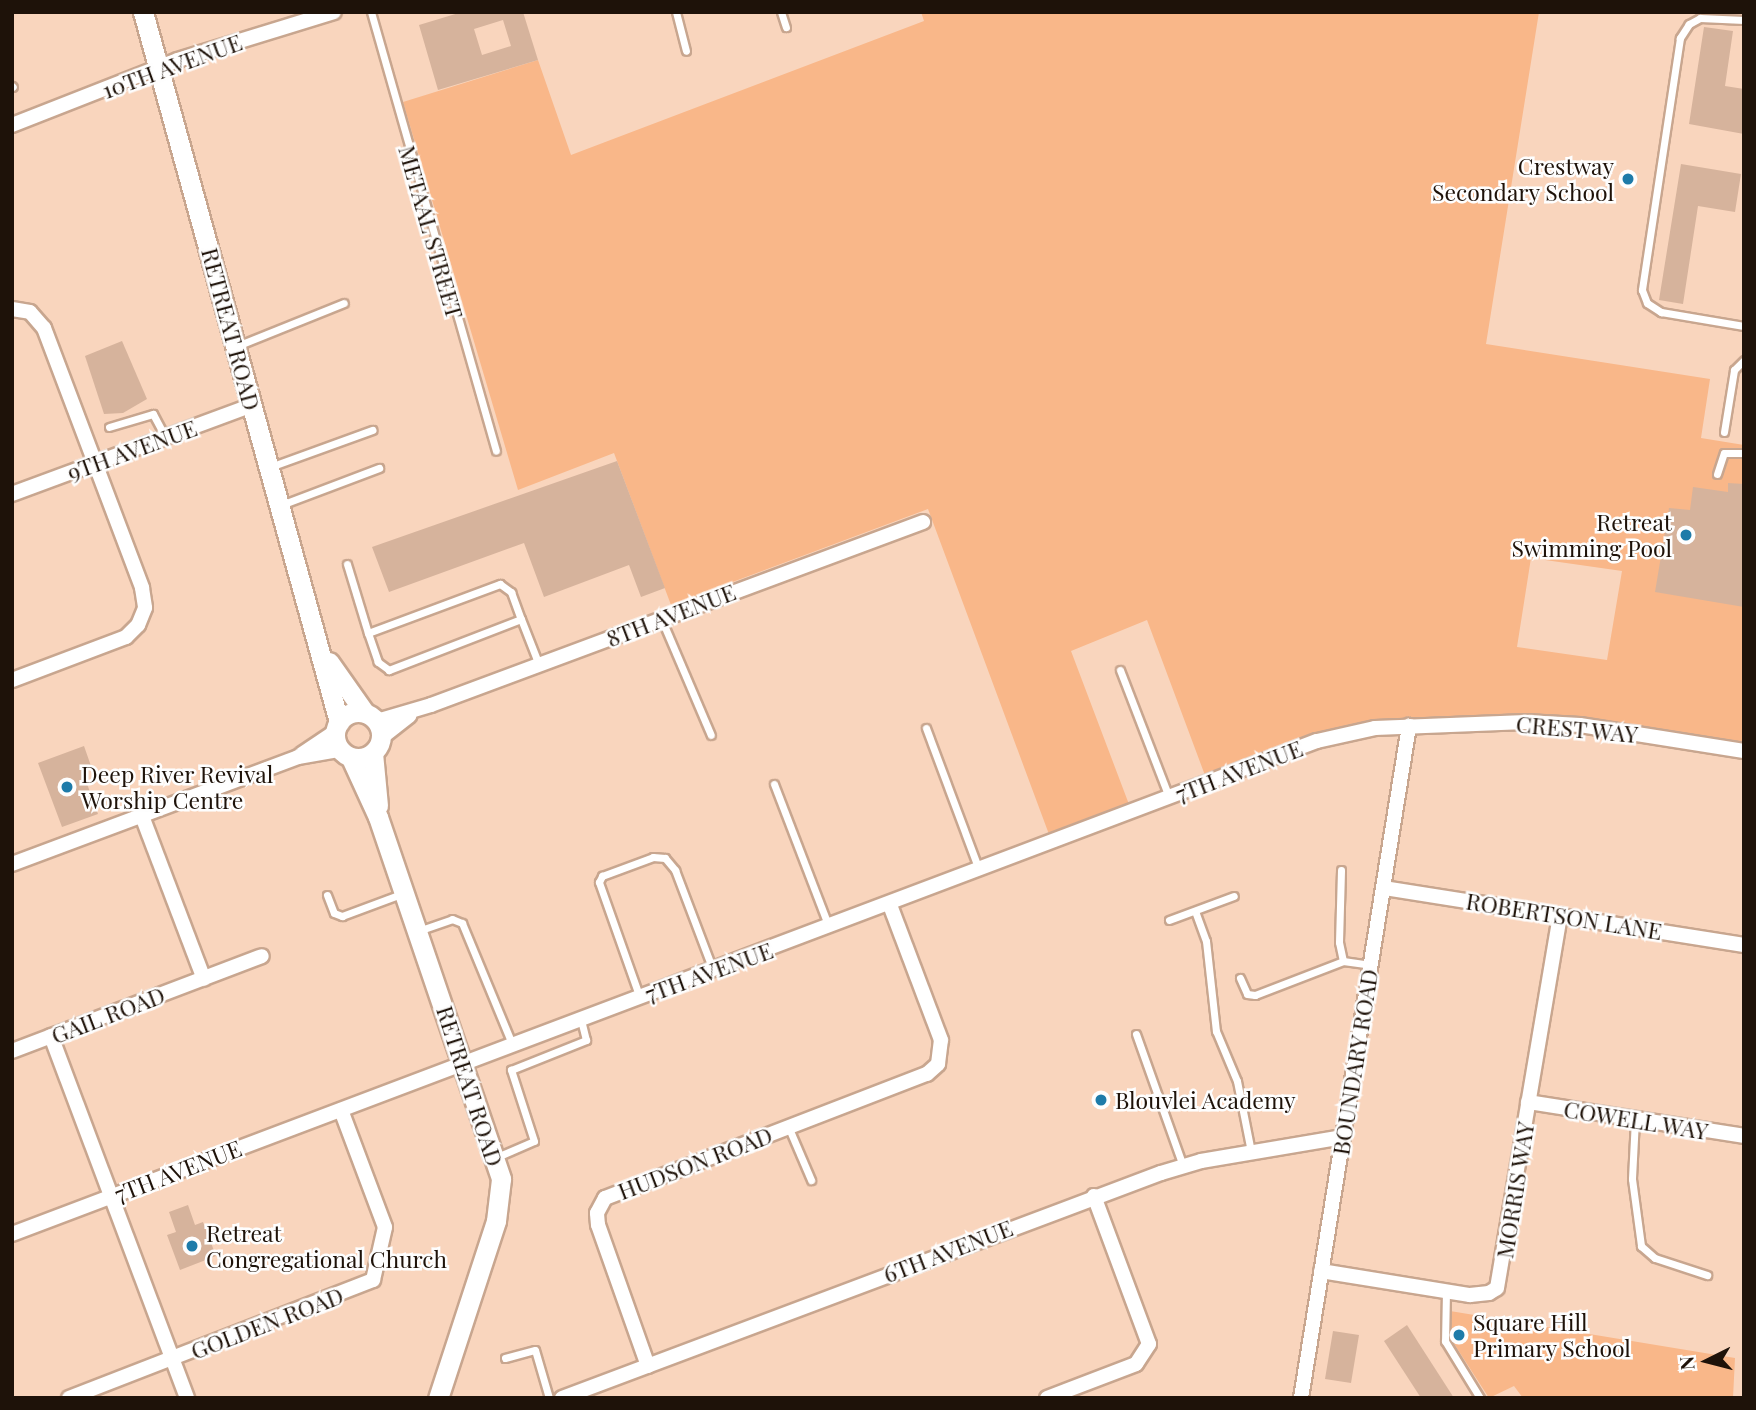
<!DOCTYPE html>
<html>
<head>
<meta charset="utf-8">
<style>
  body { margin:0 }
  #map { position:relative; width:1756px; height:1410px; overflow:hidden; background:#f9d5bd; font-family:"Playfair Display",serif }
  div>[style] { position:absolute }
  .green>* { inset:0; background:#f9b789 }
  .building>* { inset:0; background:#d6b39c }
  .roads { filter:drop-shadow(2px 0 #c8a68f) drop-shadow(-2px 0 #c8a68f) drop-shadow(0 2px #c8a68f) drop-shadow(0 -2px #c8a68f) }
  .service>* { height:7px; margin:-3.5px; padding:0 3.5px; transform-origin:3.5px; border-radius:3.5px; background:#fff }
  .minor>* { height:14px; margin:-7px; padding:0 7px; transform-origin:7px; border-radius:7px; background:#fff }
  .secondary>* { height:19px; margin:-9.5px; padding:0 9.5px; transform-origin:9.5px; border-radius:9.5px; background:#fff }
  .secondary>.ring { margin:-9.5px; padding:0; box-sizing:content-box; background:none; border:19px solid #fff; border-radius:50% }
  .dots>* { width:19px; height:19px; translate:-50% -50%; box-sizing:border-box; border:4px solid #fefefe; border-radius:50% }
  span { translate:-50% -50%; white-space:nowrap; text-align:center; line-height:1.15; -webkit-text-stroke:5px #fefefe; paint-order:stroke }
  .street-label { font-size:23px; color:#1e1209 }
  .poi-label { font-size:23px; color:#1e1209 }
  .right { translate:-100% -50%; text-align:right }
  .left { translate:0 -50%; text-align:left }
  .frame { position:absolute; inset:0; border:14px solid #1e1209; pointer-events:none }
  .north { position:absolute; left:1672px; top:1326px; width:70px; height:70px; -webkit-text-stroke:5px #fefefe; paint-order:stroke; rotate:264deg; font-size:19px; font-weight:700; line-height:28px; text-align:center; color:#1e1209 }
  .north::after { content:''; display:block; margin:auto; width:24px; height:32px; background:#1e1209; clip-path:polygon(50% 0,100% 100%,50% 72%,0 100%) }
</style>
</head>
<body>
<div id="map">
  <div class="green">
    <i style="clip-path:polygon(evenodd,921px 12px,1539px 12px,1486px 344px,1710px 379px,1701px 438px,1744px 445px,1744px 742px,1580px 719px,1480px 716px,1402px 732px,1375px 726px,1206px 778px,1147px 620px,1071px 651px,1130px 807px,1050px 837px,928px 509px,671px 605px,614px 453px,518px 490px,403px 102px,538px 60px,571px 155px,924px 21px,921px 12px,1531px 558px,1622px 571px,1607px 660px,1517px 647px,1531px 558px)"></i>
    <i style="clip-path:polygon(1450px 1311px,1735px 1358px,1733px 1398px,1523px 1398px,1514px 1386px,1489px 1398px,1451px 1339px)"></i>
  </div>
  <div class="building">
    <i style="clip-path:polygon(evenodd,462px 12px,523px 12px,538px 60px,438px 90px,419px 25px,462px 12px,503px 20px,511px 46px,482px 55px,474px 29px,503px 20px)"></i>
    <i style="clip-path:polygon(1704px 27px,1733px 31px,1725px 86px,1744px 89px,1744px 134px,1689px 124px)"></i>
    <i style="clip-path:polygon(1681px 164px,1741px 174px,1735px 212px,1698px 206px,1683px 304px,1659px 300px)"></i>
    <i style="clip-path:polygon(122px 341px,147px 399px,123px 413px,104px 414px,85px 356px)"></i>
    <i style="clip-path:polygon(617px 461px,665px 588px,641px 597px,629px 565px,544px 597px,524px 543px,389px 592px,372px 547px)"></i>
    <i style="clip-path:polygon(1728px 483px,1744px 484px,1744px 607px,1655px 592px,1669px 508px,1690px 510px,1693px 487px,1728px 492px)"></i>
    <i style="clip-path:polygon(84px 746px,91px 766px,82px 770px,98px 814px,62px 827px,38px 763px)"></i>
    <i style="clip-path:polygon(188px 1205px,195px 1225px,203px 1222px,216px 1256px,180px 1270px,167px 1235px,176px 1232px,169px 1212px)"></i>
    <i style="clip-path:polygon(1407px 1325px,1454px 1398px,1421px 1398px,1384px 1341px)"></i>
    <i style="clip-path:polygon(1333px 1331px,1359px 1335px,1351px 1383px,1325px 1379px)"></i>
  </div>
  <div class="roads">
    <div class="service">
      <i style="left:371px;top:12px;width:456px;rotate:74.1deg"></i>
      <i style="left:676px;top:12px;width:40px;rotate:75.6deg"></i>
      <i style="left:781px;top:12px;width:16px;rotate:72deg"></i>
      <i style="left:1744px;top:20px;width:44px;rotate:-177.4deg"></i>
      <i style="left:1700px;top:18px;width:13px;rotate:151deg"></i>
      <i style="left:1689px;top:24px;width:17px;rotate:123deg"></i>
      <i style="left:1680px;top:38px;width:255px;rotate:98.6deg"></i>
      <i style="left:1642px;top:290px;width:14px;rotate:69deg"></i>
      <i style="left:1647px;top:303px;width:17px;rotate:33deg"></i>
      <i style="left:1661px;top:312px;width:84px;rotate:9.6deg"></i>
      <i style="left:12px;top:86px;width:1px;rotate:45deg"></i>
      <i style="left:237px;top:346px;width:115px;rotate:-21.9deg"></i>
      <i style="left:109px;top:427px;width:46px;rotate:-16.5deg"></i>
      <i style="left:153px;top:414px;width:26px;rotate:62deg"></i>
      <i style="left:1724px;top:432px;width:63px;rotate:-80.8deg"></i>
      <i style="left:1734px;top:370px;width:14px;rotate:-45deg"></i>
      <i style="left:270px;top:467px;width:109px;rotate:-19.9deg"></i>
      <i style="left:1717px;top:474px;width:22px;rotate:-72deg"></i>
      <i style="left:1724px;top:453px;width:20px"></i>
      <i style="left:281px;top:505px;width:105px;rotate:-20.7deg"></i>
      <i style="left:347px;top:564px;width:72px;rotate:73.1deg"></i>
      <i style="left:661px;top:618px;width:127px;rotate:66.9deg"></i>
      <i style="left:521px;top:619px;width:142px;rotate:158.9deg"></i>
      <i style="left:389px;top:670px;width:14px;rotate:-144deg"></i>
      <i style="left:378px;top:662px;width:31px;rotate:-109deg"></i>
      <i style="left:368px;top:633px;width:141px;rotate:-20.4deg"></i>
      <i style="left:500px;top:584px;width:14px;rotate:36deg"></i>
      <i style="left:511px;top:592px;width:29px;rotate:70deg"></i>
      <i style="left:521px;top:619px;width:49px;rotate:68.6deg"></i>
      <i style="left:1120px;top:670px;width:136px;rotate:68.9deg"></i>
      <i style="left:926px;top:728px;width:152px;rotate:69.5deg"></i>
      <i style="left:774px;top:784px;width:153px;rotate:69deg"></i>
      <i style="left:327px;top:895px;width:19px;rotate:69deg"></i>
      <i style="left:334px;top:913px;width:9px;rotate:21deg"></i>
      <i style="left:342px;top:916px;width:66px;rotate:-20.4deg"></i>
      <i style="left:1195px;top:911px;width:32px;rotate:70deg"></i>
      <i style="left:1206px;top:941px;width:91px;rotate:83.7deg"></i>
      <i style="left:1216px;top:1031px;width:54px;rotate:67.2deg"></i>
      <i style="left:1237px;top:1081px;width:72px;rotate:78.8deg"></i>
      <i style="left:1169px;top:920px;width:69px;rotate:-20.3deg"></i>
      <i style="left:418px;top:931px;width:36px;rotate:-19deg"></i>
      <i style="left:452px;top:919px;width:11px;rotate:22deg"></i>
      <i style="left:462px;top:923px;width:133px;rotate:67.5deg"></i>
      <i style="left:1343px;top:961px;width:28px;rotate:8deg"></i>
      <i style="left:1240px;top:978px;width:17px;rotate:66deg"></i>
      <i style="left:1247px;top:994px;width:8px;rotate:7deg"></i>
      <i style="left:1255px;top:995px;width:94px;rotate:-21.1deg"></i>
      <i style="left:1343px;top:961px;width:19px;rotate:-102deg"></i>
      <i style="left:1339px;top:942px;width:72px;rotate:-88.4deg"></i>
      <i style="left:640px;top:998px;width:123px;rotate:-109.5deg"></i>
      <i style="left:599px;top:882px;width:7px;rotate:-63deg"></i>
      <i style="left:602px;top:876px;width:54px;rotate:-20.4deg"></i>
      <i style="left:653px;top:857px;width:12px;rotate:5deg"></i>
      <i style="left:665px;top:858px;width:16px;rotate:50deg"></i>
      <i style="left:675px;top:870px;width:107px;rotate:69.2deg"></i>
      <i style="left:1136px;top:1034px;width:140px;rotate:70.4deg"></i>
      <i style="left:1635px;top:1119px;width:60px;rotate:92.9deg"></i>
      <i style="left:1632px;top:1179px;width:68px;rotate:82.3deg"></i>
      <i style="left:1641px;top:1246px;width:18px;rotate:41deg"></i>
      <i style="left:1655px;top:1258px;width:55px;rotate:18.1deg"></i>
      <i style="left:788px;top:1126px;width:59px;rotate:66.9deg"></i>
      <i style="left:497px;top:1157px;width:40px;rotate:-23.4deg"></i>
      <i style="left:534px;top:1141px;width:75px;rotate:-107.9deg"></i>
      <i style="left:511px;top:1070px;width:81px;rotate:-21.8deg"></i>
      <i style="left:586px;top:1040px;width:21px;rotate:-104deg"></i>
      <i style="left:1446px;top:1291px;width:50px;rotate:91.1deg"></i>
      <i style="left:1445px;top:1341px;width:67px;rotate:58.4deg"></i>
      <i style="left:505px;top:1358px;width:31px;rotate:-15deg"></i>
      <i style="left:535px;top:1350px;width:50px;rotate:73.7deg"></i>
    </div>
    <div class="minor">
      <i style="left:12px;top:125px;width:178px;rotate:-21.4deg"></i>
      <i style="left:178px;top:60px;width:163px;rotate:-17.1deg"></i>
      <i style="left:12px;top:309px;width:18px;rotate:9deg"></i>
      <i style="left:30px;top:312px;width:21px;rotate:49deg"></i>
      <i style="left:44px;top:328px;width:278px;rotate:69.3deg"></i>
      <i style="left:142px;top:588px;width:20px;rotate:81deg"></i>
      <i style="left:145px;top:608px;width:18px;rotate:112deg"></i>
      <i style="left:138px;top:625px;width:17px;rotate:135deg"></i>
      <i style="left:126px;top:637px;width:122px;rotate:159.3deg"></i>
      <i style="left:12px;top:494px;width:256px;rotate:-20.3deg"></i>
      <i style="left:377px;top:721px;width:56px;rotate:-16.5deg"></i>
      <i style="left:431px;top:705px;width:525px;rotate:-20.4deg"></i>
      <i style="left:381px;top:738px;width:36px;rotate:-38deg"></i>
      <i style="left:302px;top:754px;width:40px;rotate:-34deg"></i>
      <i style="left:142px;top:816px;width:174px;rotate:69.2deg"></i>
      <i style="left:12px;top:864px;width:305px;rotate:-20.5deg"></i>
      <i style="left:298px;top:757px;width:42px;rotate:-9.7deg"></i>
      <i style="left:1384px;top:888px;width:364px;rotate:9deg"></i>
      <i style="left:51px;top:1036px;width:387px;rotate:69.4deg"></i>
      <i style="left:12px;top:1051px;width:267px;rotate:-20.8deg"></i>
      <i style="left:1528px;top:1102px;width:219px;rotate:8.9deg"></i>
      <i style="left:12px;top:1234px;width:1395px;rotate:-20.7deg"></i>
      <i style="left:1317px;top:741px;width:59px;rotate:-12.6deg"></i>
      <i style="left:1375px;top:728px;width:151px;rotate:-2.3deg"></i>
      <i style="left:1526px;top:722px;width:54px;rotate:3.2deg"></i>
      <i style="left:1580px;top:725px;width:166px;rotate:9deg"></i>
      <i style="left:1321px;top:1271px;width:151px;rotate:9.2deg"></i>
      <i style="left:1470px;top:1295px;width:19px;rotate:-6deg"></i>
      <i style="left:1489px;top:1293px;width:9px;rotate:-32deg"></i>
      <i style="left:1497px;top:1288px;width:378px;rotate:-80.4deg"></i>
      <i style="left:648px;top:1366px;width:150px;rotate:-109.5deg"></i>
      <i style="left:598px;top:1225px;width:12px;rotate:-95deg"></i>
      <i style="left:597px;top:1213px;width:17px;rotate:-62deg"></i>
      <i style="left:605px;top:1198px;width:345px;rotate:-21.1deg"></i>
      <i style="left:927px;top:1074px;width:15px;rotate:-42deg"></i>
      <i style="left:938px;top:1064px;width:24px;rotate:-83deg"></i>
      <i style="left:941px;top:1040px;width:144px;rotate:-110.7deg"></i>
      <i style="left:69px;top:1398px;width:326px;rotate:-21.2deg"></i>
      <i style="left:373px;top:1280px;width:54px;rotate:-77.2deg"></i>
      <i style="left:385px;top:1227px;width:125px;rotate:-110.6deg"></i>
      <i style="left:562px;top:1398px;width:640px;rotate:-20.59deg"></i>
      <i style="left:1161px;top:1173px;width:42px;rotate:-16.7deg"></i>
      <i style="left:1201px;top:1161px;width:144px;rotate:-9.6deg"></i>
      <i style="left:1047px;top:1398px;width:95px;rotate:-20.9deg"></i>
      <i style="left:1136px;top:1364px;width:24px;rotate:-57deg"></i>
      <i style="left:1149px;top:1344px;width:158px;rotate:-110.4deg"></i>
      <i style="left:1301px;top:1398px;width:681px;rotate:-80.87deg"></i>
    </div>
    <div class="secondary">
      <i style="left:143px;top:12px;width:737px;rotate:74.57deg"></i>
      <i style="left:329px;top:662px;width:62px;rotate:54.8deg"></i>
      <i class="ring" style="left:335px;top:712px;width:27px;height:27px"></i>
      <i style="left:373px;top:753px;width:53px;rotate:84.6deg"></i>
      <i style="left:351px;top:758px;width:65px;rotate:65.4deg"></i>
      <i style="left:378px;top:817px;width:382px;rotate:71.2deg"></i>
      <i style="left:501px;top:1179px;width:42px;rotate:96.8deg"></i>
      <i style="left:496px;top:1221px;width:186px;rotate:108.1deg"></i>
    </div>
  </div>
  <div class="dots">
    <i style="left:1628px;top:179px;background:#1e7ba9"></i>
    <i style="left:1686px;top:535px;background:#1e7ba9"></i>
    <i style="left:67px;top:787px;background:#1e7ba9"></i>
    <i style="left:1101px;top:1100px;background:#1e7ba9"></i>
    <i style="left:192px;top:1246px;background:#1e7ba9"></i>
    <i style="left:1459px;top:1335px;background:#1e7ba9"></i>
  </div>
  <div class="street-label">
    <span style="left:172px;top:66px;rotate:-20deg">10TH AVENUE</span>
    <span style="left:431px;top:232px;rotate:74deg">METAAL STREET</span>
    <span style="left:231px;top:329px;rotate:75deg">RETREAT ROAD</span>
    <span style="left:132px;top:450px;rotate:-20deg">9TH AVENUE</span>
    <span style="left:671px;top:615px;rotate:-21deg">8TH AVENUE</span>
    <span style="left:1577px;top:729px;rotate:5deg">CREST WAY</span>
    <span style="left:1239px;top:771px;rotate:-21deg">7TH AVENUE</span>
    <span style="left:1564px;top:916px;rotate:9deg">ROBERTSON LANE</span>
    <span style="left:709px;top:972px;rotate:-20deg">7TH AVENUE</span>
    <span style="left:108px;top:1015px;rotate:-21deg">GAIL ROAD</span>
    <span style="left:1355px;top:1062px;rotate:-81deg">BOUNDARY ROAD</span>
    <span style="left:470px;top:1086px;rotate:72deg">RETREAT ROAD</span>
    <span style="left:1636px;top:1120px;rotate:9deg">COWELL WAY</span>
    <span style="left:695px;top:1163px;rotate:-21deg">HUDSON ROAD</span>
    <span style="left:178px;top:1171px;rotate:-21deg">7TH AVENUE</span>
    <span style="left:1515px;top:1190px;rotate:-81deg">MORRIS WAY</span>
    <span style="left:948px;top:1251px;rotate:-21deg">6TH AVENUE</span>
    <span style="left:267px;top:1323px;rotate:-21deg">GOLDEN ROAD</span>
  </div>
  <div class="poi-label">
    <span class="right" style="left:1614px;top:179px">Crestway<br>Secondary School</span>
    <span class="right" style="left:1672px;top:535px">Retreat<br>Swimming Pool</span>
    <span class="left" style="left:81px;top:787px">Deep River Revival<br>Worship Centre</span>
    <span class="left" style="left:1115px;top:1100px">Blouvlei Academy</span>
    <span class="left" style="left:206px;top:1246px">Retreat<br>Congregational Church</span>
    <span class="left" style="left:1473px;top:1335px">Square Hill<br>Primary School</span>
  </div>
  <div class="frame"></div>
  <div class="north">N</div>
</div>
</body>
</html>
